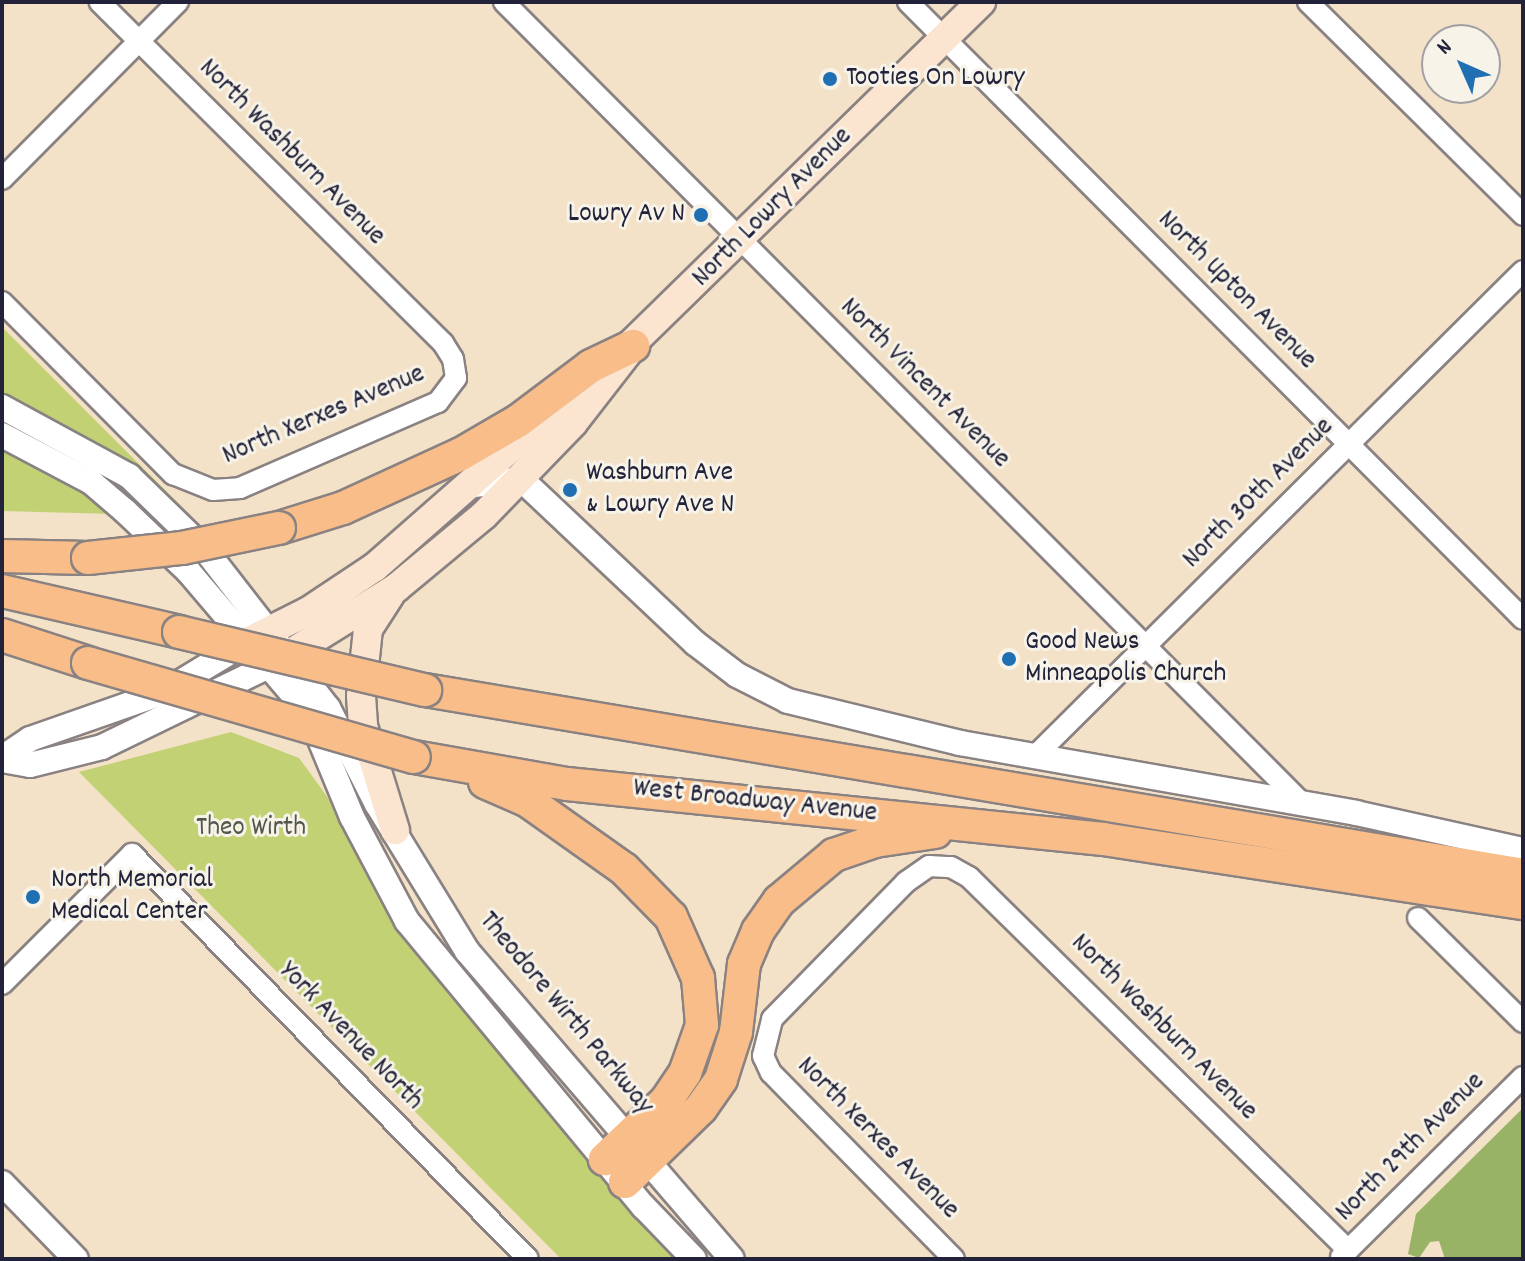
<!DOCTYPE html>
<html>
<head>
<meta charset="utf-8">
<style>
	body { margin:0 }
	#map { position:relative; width:1525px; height:1261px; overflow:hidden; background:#f3e2c8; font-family:Dekko,sans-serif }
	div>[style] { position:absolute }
	.green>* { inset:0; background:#c1d173 }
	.forest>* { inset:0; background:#98b365 }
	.roads { filter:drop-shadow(2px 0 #8a8282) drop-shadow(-2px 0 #8a8282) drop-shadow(0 2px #8a8282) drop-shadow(0 -2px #8a8282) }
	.minor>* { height:20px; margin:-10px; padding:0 10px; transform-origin:10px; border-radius:10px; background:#fff }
	.tertiary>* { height:24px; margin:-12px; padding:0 12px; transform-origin:12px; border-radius:12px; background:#fff }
	.secondary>* { height:28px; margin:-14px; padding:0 14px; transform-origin:14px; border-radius:14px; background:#fce5d0 }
	.primary>* { height:32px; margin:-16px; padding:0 16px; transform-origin:16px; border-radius:16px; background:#f8bd89 }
	.bridges { filter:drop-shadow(2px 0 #8a8282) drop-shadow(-2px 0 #8a8282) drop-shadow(0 2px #8a8282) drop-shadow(0 -2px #8a8282) }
	.primary-bridge>* { height:32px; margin:-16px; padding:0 16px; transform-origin:16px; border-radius:16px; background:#f8bd89 }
	.dots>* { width:22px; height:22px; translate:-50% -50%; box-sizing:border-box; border:4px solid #f7f3e8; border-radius:50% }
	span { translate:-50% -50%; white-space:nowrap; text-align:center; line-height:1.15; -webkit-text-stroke:6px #f7f3e8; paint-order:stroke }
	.poi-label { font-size:28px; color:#22223b }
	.left { translate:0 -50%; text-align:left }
	.right { translate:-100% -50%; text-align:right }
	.street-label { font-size:28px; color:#22223b }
	.park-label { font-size:28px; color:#52574c }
	.frame { position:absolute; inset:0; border:4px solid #22223b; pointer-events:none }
	.north { position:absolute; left:1421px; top:24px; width:80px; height:80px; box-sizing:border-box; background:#f7f3e8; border:2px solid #a29fa3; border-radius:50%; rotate:315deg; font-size:22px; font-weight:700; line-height:32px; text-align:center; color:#22223b }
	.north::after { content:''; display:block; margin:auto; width:28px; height:36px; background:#1f6fb2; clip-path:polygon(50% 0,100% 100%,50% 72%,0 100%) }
</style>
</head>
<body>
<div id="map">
	<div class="green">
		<i style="clip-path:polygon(2px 327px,191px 516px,2px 511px)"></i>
		<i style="clip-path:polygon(231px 732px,299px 758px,416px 919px,693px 1259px,561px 1259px,79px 772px)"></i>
	</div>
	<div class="forest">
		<i style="clip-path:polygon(1523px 1108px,1523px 1259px,1445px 1259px,1439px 1241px,1430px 1242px,1419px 1258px,1408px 1254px,1416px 1214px)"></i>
	</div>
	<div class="roads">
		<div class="minor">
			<i style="left:504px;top:2px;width:1133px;rotate:45.11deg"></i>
			<i style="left:908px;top:2px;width:871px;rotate:45.09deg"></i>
			<i style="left:1308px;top:2px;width:303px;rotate:44.7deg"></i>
			<i style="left:2px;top:179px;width:250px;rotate:-45.2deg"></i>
			<i style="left:2px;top:302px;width:243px;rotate:45.2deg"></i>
			<i style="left:173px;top:474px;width:43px;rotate:21.8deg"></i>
			<i style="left:213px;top:490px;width:27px;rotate:-4deg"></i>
			<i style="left:240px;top:488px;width:216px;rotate:-23.5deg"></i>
			<i style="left:438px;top:402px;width:30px;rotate:-53deg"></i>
			<i style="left:456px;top:378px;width:19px;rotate:-99deg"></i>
			<i style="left:453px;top:359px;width:19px;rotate:-122deg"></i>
			<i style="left:443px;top:343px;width:484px;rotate:-135.2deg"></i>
			<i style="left:1035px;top:756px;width:688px;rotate:-44.82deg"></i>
			<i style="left:1418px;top:918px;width:148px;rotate:44.7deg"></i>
			<i style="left:2px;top:984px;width:184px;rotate:-45deg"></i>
			<i style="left:132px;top:854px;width:566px;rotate:45.64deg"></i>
			<i style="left:1341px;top:1257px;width:256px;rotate:-44.7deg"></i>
			<i style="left:954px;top:1259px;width:261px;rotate:-134.5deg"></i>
			<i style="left:771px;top:1073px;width:19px;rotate:-115deg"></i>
			<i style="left:763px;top:1056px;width:38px;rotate:-76deg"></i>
			<i style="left:772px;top:1019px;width:192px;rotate:-45.6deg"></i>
			<i style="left:906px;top:882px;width:28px;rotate:-35deg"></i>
			<i style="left:929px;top:866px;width:22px;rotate:3deg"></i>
			<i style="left:951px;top:867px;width:21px;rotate:29deg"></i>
			<i style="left:969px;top:877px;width:532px;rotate:44.54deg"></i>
		</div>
		<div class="tertiary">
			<i style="left:2px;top:407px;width:145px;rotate:28.5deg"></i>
			<i style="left:129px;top:476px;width:107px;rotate:44.2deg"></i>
			<i style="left:206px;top:551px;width:199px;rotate:52.2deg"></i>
			<i style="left:328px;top:708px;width:108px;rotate:63deg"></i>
			<i style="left:377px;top:804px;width:172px;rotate:58.5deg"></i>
			<i style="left:467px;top:951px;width:406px;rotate:49.3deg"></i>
			<i style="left:2px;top:435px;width:101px;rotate:27.8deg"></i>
			<i style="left:91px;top:482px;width:46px;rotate:40.6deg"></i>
			<i style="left:126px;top:512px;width:86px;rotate:43.6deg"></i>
			<i style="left:188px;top:571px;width:168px;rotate:49.6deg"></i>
			<i style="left:297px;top:699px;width:24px;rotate:54deg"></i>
			<i style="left:311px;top:718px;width:107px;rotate:67.5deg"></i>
			<i style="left:352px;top:817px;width:118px;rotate:62.1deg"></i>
			<i style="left:407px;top:921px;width:371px;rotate:50.4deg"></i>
			<i style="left:644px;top:1207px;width:72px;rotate:46.1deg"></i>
			<i style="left:474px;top:485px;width:47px;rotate:-7.3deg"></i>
			<i style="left:521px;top:479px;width:239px;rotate:43.3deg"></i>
			<i style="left:695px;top:643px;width:53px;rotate:37.3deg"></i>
			<i style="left:737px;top:675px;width:57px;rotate:27deg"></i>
			<i style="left:788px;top:701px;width:177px;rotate:13.7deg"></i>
			<i style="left:960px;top:743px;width:402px;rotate:10deg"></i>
			<i style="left:1356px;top:813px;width:171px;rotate:12.5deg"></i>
			<i style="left:2px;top:758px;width:34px;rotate:-34deg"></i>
			<i style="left:30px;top:739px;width:142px;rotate:-19.3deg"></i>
			<i style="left:164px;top:692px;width:97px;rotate:-31.1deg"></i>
			<i style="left:2px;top:760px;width:28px;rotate:10deg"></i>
			<i style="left:30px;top:765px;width:74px;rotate:-14deg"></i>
			<i style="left:102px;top:747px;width:199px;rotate:-25.9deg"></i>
			<i style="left:2px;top:1183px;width:106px;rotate:45.8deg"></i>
		</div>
		<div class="secondary">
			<i style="left:616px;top:359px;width:511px;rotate:-44.37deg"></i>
			<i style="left:390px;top:595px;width:40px;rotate:122.9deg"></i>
			<i style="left:368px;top:629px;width:67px;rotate:96deg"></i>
			<i style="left:361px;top:696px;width:30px;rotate:86deg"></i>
			<i style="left:363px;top:726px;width:109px;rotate:72.9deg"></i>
			<i style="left:247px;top:642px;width:69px;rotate:-26.6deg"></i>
			<i style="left:309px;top:611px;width:79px;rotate:-33.7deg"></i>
			<i style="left:375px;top:567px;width:249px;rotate:-41.3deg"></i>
			<i style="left:288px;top:655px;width:127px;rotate:-31.8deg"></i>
			<i style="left:396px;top:588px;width:114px;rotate:-39.7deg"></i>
			<i style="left:484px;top:515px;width:128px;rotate:-45.9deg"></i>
			<i style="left:573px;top:423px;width:96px;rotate:-52.2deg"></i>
		</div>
		<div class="primary">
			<i style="left:279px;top:528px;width:67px;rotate:-17.4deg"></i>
			<i style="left:343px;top:508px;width:130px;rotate:-24.6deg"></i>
			<i style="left:461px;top:454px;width:66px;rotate:-30.1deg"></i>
			<i style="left:518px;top:421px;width:91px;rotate:-37deg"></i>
			<i style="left:591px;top:366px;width:47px;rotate:-25.5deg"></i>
			<i style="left:2px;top:556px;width:86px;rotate:1.3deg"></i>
			<i style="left:2px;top:591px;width:182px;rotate:13deg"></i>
			<i style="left:2px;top:635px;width:90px;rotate:18deg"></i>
			<i style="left:425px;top:690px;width:1113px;rotate:9.56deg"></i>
			<i style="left:414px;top:757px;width:155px;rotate:10deg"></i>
			<i style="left:567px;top:784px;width:539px;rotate:5.86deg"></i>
			<i style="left:1103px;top:839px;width:425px;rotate:8.7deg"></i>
			<i style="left:485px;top:782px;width:47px;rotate:23.8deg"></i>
			<i style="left:528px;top:801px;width:118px;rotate:35.3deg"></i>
			<i style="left:624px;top:869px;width:67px;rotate:45.6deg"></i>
			<i style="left:671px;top:917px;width:67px;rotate:66.1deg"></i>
			<i style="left:698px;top:978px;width:47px;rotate:85.1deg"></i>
			<i style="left:702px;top:1025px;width:51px;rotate:109.5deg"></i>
			<i style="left:685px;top:1073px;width:32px;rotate:124deg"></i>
			<i style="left:667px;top:1100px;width:86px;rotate:136.4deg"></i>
			<i style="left:625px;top:1182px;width:106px;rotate:-44.2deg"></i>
			<i style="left:701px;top:1108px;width:35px;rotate:-55deg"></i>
			<i style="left:721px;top:1079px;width:49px;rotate:-72.3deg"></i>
			<i style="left:736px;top:1032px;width:68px;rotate:-83.3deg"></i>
			<i style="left:744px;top:964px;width:36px;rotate:-67deg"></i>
			<i style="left:758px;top:931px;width:37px;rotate:-55deg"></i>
			<i style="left:779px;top:901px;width:72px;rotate:-39.9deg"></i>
			<i style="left:834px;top:855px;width:43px;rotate:-18.9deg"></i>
			<i style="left:875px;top:841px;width:61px;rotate:-8.5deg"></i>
		</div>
	</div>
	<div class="bridges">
		<div class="primary-bridge">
			<i style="left:88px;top:558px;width:95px;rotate:-6.1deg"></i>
			<i style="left:182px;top:548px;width:99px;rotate:-11.7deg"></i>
			<i style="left:179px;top:632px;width:253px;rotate:13.3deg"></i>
			<i style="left:88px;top:663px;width:339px;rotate:16.1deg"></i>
		</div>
	</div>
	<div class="dots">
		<i style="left:830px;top:79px;background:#1f6fb2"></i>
		<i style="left:701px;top:215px;background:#1f6fb2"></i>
		<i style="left:570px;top:490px;background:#1f6fb2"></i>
		<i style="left:1009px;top:659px;background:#1f6fb2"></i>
		<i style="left:33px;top:897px;background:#1f6fb2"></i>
	</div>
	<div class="poi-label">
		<span class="left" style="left:846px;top:79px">Tooties On Lowry</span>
		<span class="right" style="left:685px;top:215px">Lowry Av N</span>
		<span class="left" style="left:586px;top:490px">Washburn Ave<br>&amp; Lowry Ave N</span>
		<span class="left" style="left:1025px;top:659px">Good News<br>Minneapolis Church</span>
		<span class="left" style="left:51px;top:897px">North Memorial<br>Medical Center</span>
	</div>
	<div class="street-label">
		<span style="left:291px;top:153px;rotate:45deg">North Washburn Avenue</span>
		<span style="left:773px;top:208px;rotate:-45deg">North Lowry Avenue</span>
		<span style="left:1236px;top:291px;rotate:45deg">North Upton Avenue</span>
		<span style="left:924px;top:384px;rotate:45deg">North Vincent Avenue</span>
		<span style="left:324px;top:416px;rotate:-23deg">North Xerxes Avenue</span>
		<span style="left:1259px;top:494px;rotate:-45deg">North 30th Avenue</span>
		<span style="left:755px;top:802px;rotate:6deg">West Broadway Avenue</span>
		<span style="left:565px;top:1014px;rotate:50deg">Theodore Wirth Parkway</span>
		<span style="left:1163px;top:1028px;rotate:45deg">North Washburn Avenue</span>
		<span style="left:350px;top:1037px;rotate:46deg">York Avenue North</span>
		<span style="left:877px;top:1139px;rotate:45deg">North Xerxes Avenue</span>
		<span style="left:1411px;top:1148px;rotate:-45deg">North 29th Avenue</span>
	</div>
	<div class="park-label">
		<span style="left:251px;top:829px">Theo Wirth</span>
	</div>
	<div class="frame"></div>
	<div class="north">N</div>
</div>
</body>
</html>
